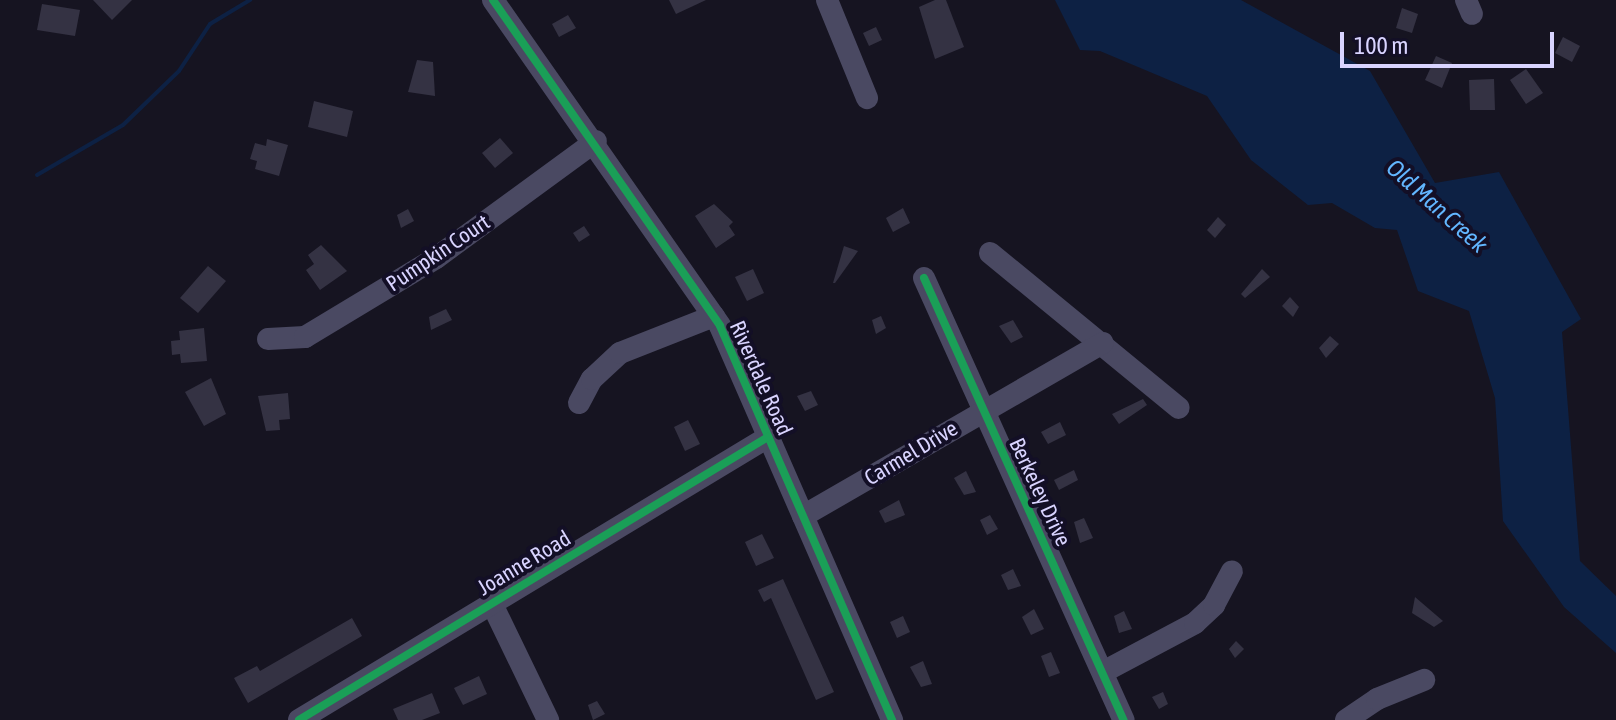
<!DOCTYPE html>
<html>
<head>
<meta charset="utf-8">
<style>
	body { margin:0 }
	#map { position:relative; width:1616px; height:720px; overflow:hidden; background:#161421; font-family:"Asap Condensed",sans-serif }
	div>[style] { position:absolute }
	.water>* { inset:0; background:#0d2144 }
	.stream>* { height:4px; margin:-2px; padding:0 2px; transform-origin:2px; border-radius:2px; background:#0d2144 }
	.building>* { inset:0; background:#343243 }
	.minor>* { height:22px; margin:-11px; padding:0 11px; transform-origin:11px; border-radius:11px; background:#4a4962 }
	.cycleway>* { height:8px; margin:-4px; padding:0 4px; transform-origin:4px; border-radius:4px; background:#1a9f57 }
	span { translate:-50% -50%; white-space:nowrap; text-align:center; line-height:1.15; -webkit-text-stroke:8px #130f26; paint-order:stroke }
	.street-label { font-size:22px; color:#d9d4ff }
	.water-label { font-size:24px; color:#62b6ff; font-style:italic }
	.scale { position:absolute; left:1340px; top:32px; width:214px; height:36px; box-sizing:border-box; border:4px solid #d9d4ff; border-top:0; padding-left:10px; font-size:24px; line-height:28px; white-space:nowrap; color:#d9d4ff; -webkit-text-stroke:6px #130f26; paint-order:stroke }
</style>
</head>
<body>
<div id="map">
	<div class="water">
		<i style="clip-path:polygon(1055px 0,1241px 0,1370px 71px,1435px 183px,1499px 172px,1581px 319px,1562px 332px,1580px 561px,1616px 596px,1616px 653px,1564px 607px,1503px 521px,1495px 398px,1469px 311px,1418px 291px,1397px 230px,1375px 228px,1332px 203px,1308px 205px,1251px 160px,1207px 96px,1100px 51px,1080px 50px)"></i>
	</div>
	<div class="stream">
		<i style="left:37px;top:175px;width:99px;rotate:-30.2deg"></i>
		<i style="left:123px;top:125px;width:78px;rotate:-44deg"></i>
		<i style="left:179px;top:71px;width:56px;rotate:-56.6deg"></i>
		<i style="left:210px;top:24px;width:47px;rotate:-31deg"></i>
	</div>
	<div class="building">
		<i style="clip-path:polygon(93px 0,132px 0,112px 20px)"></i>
		<i style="clip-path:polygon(669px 0,706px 0,676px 14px)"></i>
		<i style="clip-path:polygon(935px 0,946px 0,964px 47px,935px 59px,919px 7px)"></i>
		<i style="clip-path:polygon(42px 4px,80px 10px,75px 36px,37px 30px)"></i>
		<i style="clip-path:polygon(1402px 8px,1418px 14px,1412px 33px,1396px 28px)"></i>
		<i style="clip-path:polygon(568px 15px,576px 28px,559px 37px,552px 24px)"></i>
		<i style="clip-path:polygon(876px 27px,882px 40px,869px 46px,863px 33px)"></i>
		<i style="clip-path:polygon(1563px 37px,1580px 46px,1572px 62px,1555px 53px)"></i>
		<i style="clip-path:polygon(1436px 56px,1452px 63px,1442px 88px,1425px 80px)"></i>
		<i style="clip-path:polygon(417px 60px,433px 62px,435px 96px,408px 92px)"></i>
		<i style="clip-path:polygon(1526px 69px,1543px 93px,1526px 104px,1510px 80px)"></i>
		<i style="clip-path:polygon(1494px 79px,1495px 110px,1470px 110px,1469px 80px)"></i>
		<i style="clip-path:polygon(314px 101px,353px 111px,347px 137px,308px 127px)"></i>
		<i style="clip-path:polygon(500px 138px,513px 153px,495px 168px,482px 153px)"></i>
		<i style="clip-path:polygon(267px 139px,288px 145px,279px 176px,255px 169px,257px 161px,250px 159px,255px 143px,266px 146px)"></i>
		<i style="clip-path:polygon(714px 204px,733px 222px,729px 226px,735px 235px,716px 248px,695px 216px)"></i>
		<i style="clip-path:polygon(903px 208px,910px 223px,893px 232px,886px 218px)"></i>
		<i style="clip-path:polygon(408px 209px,414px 221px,401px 228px,397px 215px)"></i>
		<i style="clip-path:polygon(1218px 217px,1226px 225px,1215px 238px,1207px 230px)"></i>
		<i style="clip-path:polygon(584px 226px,590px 235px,579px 242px,573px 233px)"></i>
		<i style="clip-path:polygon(321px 245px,347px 271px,320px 290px,306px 270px,314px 264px,308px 255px)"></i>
		<i style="clip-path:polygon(844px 246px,858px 251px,835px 283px,833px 283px)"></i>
		<i style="clip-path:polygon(208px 266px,226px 281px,198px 313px,180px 298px)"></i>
		<i style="clip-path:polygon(753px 269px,764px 293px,747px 301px,735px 277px)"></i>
		<i style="clip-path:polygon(1262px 269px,1270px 277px,1245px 298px,1241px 294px)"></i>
		<i style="clip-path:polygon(1290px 297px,1299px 307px,1293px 317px,1282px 306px)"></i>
		<i style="clip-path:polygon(446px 309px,452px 320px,431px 330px,429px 317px)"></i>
		<i style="clip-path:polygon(881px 316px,886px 328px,876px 334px,872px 320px)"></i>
		<i style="clip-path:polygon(1013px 320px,1023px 337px,1011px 343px,999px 326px)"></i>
		<i style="clip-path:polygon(204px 328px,207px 361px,181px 363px,180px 354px,172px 355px,171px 341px,180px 340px,179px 331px)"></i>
		<i style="clip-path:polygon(1330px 336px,1339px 344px,1326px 358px,1319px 348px)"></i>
		<i style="clip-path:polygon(211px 378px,226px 414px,204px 426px,185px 392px)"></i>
		<i style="clip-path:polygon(811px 391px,818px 405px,805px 411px,797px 396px)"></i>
		<i style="clip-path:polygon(288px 393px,290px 419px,279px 420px,280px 430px,266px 431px,258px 396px)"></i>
		<i style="clip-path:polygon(1143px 399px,1147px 405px,1119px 424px,1112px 414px)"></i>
		<i style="clip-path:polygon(688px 420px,700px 444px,685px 451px,674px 427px)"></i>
		<i style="clip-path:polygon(1060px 422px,1066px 435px,1048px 444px,1041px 432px)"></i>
		<i style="clip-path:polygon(1074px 470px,1078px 480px,1059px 490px,1054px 480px)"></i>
		<i style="clip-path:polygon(966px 471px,976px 492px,964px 495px,954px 478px)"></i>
		<i style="clip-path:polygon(899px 500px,905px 515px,885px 523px,879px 511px)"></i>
		<i style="clip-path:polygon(990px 515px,998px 529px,987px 535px,980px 520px)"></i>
		<i style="clip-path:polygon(1084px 518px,1093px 538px,1080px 543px,1074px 522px)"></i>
		<i style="clip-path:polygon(762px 534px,774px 558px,756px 566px,745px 542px)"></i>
		<i style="clip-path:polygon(1013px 569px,1021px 586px,1008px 590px,1001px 575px)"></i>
		<i style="clip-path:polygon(783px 579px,834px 692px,816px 700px,771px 598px,764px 602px,758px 590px)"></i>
		<i style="clip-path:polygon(1415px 597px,1443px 621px,1434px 627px,1412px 613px)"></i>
		<i style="clip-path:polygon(1034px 609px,1044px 629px,1031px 635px,1022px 617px)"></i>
		<i style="clip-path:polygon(1124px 611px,1132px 629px,1119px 633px,1114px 616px)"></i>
		<i style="clip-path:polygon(903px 616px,910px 632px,897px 638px,890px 622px)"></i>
		<i style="clip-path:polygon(352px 618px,362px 636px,248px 703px,234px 678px,257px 666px,260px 671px)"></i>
		<i style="clip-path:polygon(1236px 641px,1244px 649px,1235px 658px,1229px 649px)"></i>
		<i style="clip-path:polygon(1051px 652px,1060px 673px,1049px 677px,1041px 656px)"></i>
		<i style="clip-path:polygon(923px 661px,932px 684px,921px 687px,910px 667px)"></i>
		<i style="clip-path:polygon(479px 676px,487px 694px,463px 705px,454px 688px)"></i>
		<i style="clip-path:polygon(1163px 692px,1168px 704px,1159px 709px,1152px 697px)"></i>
		<i style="clip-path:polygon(432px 693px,440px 713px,422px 720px,398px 720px,393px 709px)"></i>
		<i style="clip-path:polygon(597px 701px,605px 714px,593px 720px,588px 705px)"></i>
	</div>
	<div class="minor">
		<i style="left:493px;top:0;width:397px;rotate:55.1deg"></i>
		<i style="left:720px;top:326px;width:430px;rotate:66.4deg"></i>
		<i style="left:827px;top:0;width:106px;rotate:67.8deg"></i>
		<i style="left:1466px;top:0;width:15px;rotate:67deg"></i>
		<i style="left:990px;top:253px;width:244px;rotate:39.4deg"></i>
		<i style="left:924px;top:278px;width:485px;rotate:65.7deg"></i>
		<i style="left:268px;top:339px;width:37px;rotate:-3deg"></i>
		<i style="left:305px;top:337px;width:153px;rotate:-31.1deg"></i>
		<i style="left:436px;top:258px;width:198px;rotate:-36.2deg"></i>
		<i style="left:579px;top:403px;width:27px;rotate:-62deg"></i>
		<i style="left:592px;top:379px;width:38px;rotate:-43deg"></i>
		<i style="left:620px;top:353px;width:101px;rotate:-21.5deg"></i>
		<i style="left:803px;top:516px;width:346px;rotate:-30deg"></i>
		<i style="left:492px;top:604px;width:129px;rotate:64.2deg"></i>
		<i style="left:1103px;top:672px;width:104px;rotate:-28deg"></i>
		<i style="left:1195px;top:623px;width:26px;rotate:-43deg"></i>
		<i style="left:1214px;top:605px;width:38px;rotate:-62deg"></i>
		<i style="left:299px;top:720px;width:548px;rotate:-31.11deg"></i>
		<i style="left:1346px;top:720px;width:37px;rotate:-34deg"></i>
		<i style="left:1377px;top:699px;width:51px;rotate:-22deg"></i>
	</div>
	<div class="cycleway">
		<i style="left:493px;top:0;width:397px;rotate:55.1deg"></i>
		<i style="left:720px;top:326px;width:430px;rotate:66.4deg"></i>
		<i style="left:924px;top:278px;width:485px;rotate:65.7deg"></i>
		<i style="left:299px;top:720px;width:548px;rotate:-31.11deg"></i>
	</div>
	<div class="street-label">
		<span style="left:438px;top:253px;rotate:-34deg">Pumpkin Court</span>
		<span style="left:761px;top:378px;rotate:66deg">Riverdale Road</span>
		<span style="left:911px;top:453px;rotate:-31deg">Carmel Drive</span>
		<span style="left:1040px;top:492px;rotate:65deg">Berkeley Drive</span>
		<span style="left:524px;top:563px;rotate:-31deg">Joanne Road</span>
	</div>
	<div class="water-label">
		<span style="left:1437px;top:206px;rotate:42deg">Old Man Creek</span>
	</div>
	<div class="scale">100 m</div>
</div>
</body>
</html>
